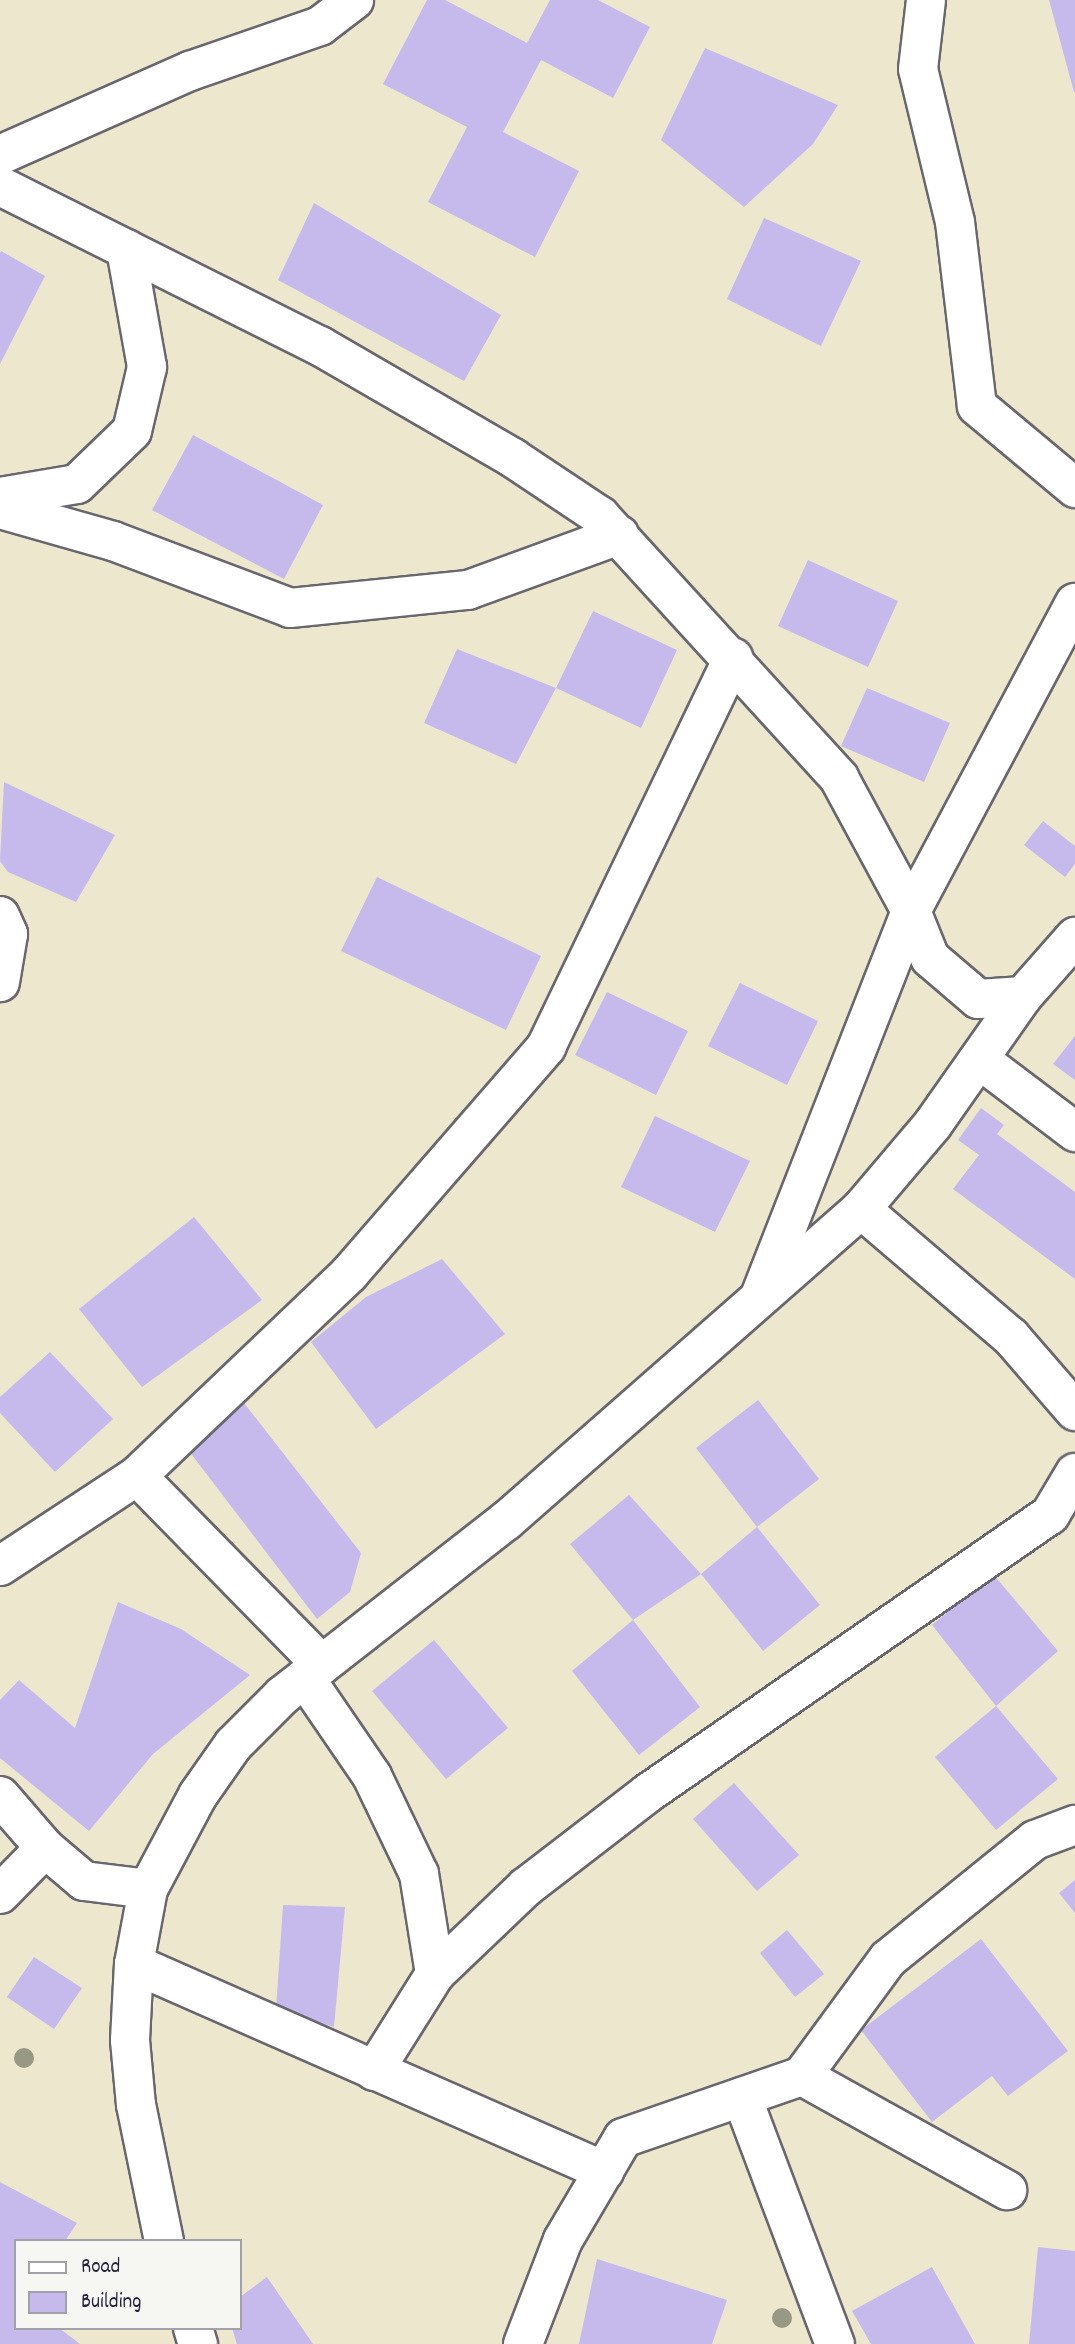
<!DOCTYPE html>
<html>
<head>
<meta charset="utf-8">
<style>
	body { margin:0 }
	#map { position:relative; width:1075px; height:2344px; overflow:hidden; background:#ede7cd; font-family:Dekko,sans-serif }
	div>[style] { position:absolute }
	.building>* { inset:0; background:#c6baed }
	.roads { filter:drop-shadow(2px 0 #69676e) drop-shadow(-2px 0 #69676e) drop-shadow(0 2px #69676e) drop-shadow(0 -2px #69676e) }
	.minor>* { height:38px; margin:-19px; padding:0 19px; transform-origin:19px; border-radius:19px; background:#fff }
	.trees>* { width:20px; height:20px; margin:-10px; border-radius:50%; background:#989984 }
	span { translate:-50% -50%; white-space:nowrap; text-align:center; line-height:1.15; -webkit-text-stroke:5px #f6f6f2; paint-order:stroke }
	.legend { position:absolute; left:14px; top:2239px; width:228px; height:91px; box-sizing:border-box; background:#f6f6f2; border:2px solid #a1a1a9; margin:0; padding:9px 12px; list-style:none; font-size:21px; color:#22223b }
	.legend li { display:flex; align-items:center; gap:14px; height:35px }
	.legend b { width:35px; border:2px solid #a1a1a9 }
</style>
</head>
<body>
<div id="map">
	<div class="building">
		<i style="clip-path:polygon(427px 0,445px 0,527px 43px,550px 0,598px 0,650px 27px,613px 98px,541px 60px,503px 132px,579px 171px,535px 257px,428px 202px,467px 127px,383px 84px)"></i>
		<i style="clip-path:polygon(1049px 0,1075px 0,1075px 92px,1074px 92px)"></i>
		<i style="clip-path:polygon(705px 48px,838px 105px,813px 144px,744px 207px,661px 140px)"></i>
		<i style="clip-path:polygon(314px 203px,501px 315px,464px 381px,278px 280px)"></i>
		<i style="clip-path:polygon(764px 218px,861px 261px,821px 346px,727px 299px)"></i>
		<i style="clip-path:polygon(1px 251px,45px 276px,0 364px,0 253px)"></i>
		<i style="clip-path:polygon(193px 435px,323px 505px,284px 579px,152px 510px)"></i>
		<i style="clip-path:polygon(808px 560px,898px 601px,868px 667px,778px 626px)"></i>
		<i style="clip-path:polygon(593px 611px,677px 650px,641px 728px,556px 688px,516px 764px,424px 723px,457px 649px,556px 688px)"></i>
		<i style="clip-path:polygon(867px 688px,950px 723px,924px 782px,841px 746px)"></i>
		<i style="clip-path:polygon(4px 782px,115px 835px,76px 902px,8px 872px,0 861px)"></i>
		<i style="clip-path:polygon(1043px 821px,1075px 846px,1075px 864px,1065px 877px,1024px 845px)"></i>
		<i style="clip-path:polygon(377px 877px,541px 956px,506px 1030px,341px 951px)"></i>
		<i style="clip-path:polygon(740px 983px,818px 1021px,787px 1085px,708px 1046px)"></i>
		<i style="clip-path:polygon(607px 992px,688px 1031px,656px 1095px,575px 1055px)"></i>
		<i style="clip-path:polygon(1075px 1036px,1075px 1080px,1053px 1064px)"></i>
		<i style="clip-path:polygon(981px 1108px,1004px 1125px,997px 1134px,1075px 1192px,1075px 1279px,953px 1189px,979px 1155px,958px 1140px)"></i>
		<i style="clip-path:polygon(655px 1116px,750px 1161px,715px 1232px,621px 1187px)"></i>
		<i style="clip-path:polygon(194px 1217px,262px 1300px,142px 1387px,79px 1309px)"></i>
		<i style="clip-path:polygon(442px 1259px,505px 1334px,376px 1429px,311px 1342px,366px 1297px)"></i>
		<i style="clip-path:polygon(50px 1352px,113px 1419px,55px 1472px,0 1413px,0 1397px)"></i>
		<i style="clip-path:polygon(758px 1400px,819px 1479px,757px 1527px,696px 1448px)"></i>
		<i style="clip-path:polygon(244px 1403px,361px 1553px,350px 1592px,317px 1619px,189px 1451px)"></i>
		<i style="clip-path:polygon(629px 1495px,701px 1574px,633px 1620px,570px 1544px)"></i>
		<i style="clip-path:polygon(757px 1527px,820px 1605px,763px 1651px,701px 1574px)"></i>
		<i style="clip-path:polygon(993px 1574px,1058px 1651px,996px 1706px,932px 1625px)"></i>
		<i style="clip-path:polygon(118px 1602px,181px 1629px,250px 1675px,153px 1754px,89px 1831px,0 1758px,0 1700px,19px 1680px,75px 1728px)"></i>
		<i style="clip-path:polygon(633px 1620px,700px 1707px,639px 1755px,572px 1671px)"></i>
		<i style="clip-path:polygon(434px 1640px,508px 1728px,446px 1779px,372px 1691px)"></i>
		<i style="clip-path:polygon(996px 1706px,1058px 1779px,996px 1830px,935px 1757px)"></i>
		<i style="clip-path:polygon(734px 1783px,799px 1855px,757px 1891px,693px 1819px)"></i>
		<i style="clip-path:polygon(1075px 1880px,1075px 1913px,1059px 1893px)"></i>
		<i style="clip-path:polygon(283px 1905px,345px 1907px,334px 2027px,276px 2009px)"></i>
		<i style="clip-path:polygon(787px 1930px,824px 1974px,795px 1997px,760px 1953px)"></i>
		<i style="clip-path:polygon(981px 1939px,1068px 2051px,1008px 2096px,992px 2076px,932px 2122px,861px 2030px)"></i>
		<i style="clip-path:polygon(34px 1957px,82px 1988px,54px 2029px,7px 1997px)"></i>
		<i style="clip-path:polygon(0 2182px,77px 2223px,65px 2241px,16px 2241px,16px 2328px,59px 2328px,80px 2344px,0 2344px)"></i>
		<i style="clip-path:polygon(1038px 2247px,1075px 2251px,1075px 2344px,1029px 2344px)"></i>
		<i style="clip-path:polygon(597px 2259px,727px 2300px,712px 2344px,579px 2344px)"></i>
		<i style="clip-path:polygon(932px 2267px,975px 2344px,871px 2344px,852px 2311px)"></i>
		<i style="clip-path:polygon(267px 2277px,313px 2344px,237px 2344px,232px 2328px,240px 2328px,240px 2297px)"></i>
	</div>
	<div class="roads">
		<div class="minor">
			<i style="left:926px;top:0;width:69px;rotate:96.6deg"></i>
			<i style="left:918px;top:69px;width:157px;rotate:76.4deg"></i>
			<i style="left:955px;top:222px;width:185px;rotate:83.2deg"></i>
			<i style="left:977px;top:406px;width:128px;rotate:39.9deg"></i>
			<i style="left:0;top:155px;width:208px;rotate:-23.9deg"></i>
			<i style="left:190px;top:71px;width:138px;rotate:-19.1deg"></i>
			<i style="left:320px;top:26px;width:43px;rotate:-37.4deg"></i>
			<i style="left:0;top:186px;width:358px;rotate:26.6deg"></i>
			<i style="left:320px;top:346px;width:223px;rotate:30.1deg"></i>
			<i style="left:513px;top:458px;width:105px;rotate:33.7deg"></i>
			<i style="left:600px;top:516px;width:355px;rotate:47.6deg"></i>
			<i style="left:839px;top:778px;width:151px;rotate:61.6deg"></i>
			<i style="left:911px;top:911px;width:414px;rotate:111.4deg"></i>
			<i style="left:0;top:497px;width:78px;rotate:-9.6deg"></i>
			<i style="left:77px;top:484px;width:76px;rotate:-43.9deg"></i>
			<i style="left:132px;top:431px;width:66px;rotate:-76.8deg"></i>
			<i style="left:147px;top:367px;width:120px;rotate:-100.1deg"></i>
			<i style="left:0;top:509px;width:117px;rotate:15.8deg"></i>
			<i style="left:113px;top:541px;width:189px;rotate:20.7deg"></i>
			<i style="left:290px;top:608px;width:179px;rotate:-5.8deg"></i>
			<i style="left:468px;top:590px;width:161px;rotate:-20deg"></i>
			<i style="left:0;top:916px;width:20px;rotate:66deg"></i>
			<i style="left:8px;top:934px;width:49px;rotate:99.5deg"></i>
			<i style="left:1023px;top:996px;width:45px;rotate:176.2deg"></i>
			<i style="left:978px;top:999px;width:63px;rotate:-139.5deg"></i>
			<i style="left:930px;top:958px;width:51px;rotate:-112deg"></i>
			<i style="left:911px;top:911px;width:349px;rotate:-62deg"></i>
			<i style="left:979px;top:1059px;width:121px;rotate:37.2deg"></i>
			<i style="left:861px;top:1209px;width:197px;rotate:40.5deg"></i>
			<i style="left:1011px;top:1337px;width:98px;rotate:49.1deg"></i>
			<i style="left:137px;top:1476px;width:264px;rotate:45.6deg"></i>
			<i style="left:0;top:1566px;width:164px;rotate:-33.3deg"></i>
			<i style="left:137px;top:1476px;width:293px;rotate:-43.6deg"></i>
			<i style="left:349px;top:1274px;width:301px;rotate:-49deg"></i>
			<i style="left:546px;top:1047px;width:432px;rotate:-64.3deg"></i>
			<i style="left:305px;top:1678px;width:119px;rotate:55.6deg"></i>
			<i style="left:372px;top:1776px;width:109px;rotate:64.4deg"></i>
			<i style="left:419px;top:1874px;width:101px;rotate:80.9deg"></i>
			<i style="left:0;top:1796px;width:69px;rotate:49.1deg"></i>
			<i style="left:45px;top:1848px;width:51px;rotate:40.2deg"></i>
			<i style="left:84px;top:1881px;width:64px;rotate:7.1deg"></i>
			<i style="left:0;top:1894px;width:64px;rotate:-45.6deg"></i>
			<i style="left:134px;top:1964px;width:514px;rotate:23.77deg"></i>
			<i style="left:374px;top:2071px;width:115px;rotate:-57.8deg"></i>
			<i style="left:435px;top:1974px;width:126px;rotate:-43.7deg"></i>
			<i style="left:526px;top:1887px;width:154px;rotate:-37.6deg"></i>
			<i style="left:648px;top:1793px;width:489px;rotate:-34.7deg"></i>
			<i style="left:1050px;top:1515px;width:49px;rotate:-59.2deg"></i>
			<i style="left:802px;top:2076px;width:145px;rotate:-53.7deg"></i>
			<i style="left:888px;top:1959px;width:189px;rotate:-39deg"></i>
			<i style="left:1035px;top:1840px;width:43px;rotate:-20.6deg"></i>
			<i style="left:742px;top:2097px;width:264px;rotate:69.4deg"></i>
			<i style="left:164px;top:2241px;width:139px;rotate:-101.6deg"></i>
			<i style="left:136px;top:2105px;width:65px;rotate:-95.3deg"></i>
			<i style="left:130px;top:2040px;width:76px;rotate:-87deg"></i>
			<i style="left:134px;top:1964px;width:76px;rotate:-79.4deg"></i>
			<i style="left:148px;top:1889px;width:106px;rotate:-62deg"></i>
			<i style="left:198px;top:1795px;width:61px;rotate:-55deg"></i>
			<i style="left:233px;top:1745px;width:71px;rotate:-45deg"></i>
			<i style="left:283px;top:1695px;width:283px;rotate:-38deg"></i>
			<i style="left:506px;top:1521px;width:473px;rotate:-41.3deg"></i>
			<i style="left:861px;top:1209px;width:111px;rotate:-49.7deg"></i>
			<i style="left:933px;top:1124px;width:156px;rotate:-54.9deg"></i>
			<i style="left:1023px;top:996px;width:79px;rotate:-48.6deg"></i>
			<i style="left:193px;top:2328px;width:17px;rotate:73deg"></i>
			<i style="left:523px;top:2344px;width:111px;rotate:-69deg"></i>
			<i style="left:563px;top:2240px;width:118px;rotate:-59.5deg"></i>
			<i style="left:623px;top:2138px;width:189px;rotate:-19.1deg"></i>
			<i style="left:802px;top:2076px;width:235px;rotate:29.1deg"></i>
		</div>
	</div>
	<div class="trees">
		<i style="left:24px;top:2058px"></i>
		<i style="left:782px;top:2318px"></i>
	</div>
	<ul class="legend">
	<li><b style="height:9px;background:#fff"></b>Road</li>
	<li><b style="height:19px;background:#c6baed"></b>Building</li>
	</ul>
</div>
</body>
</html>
